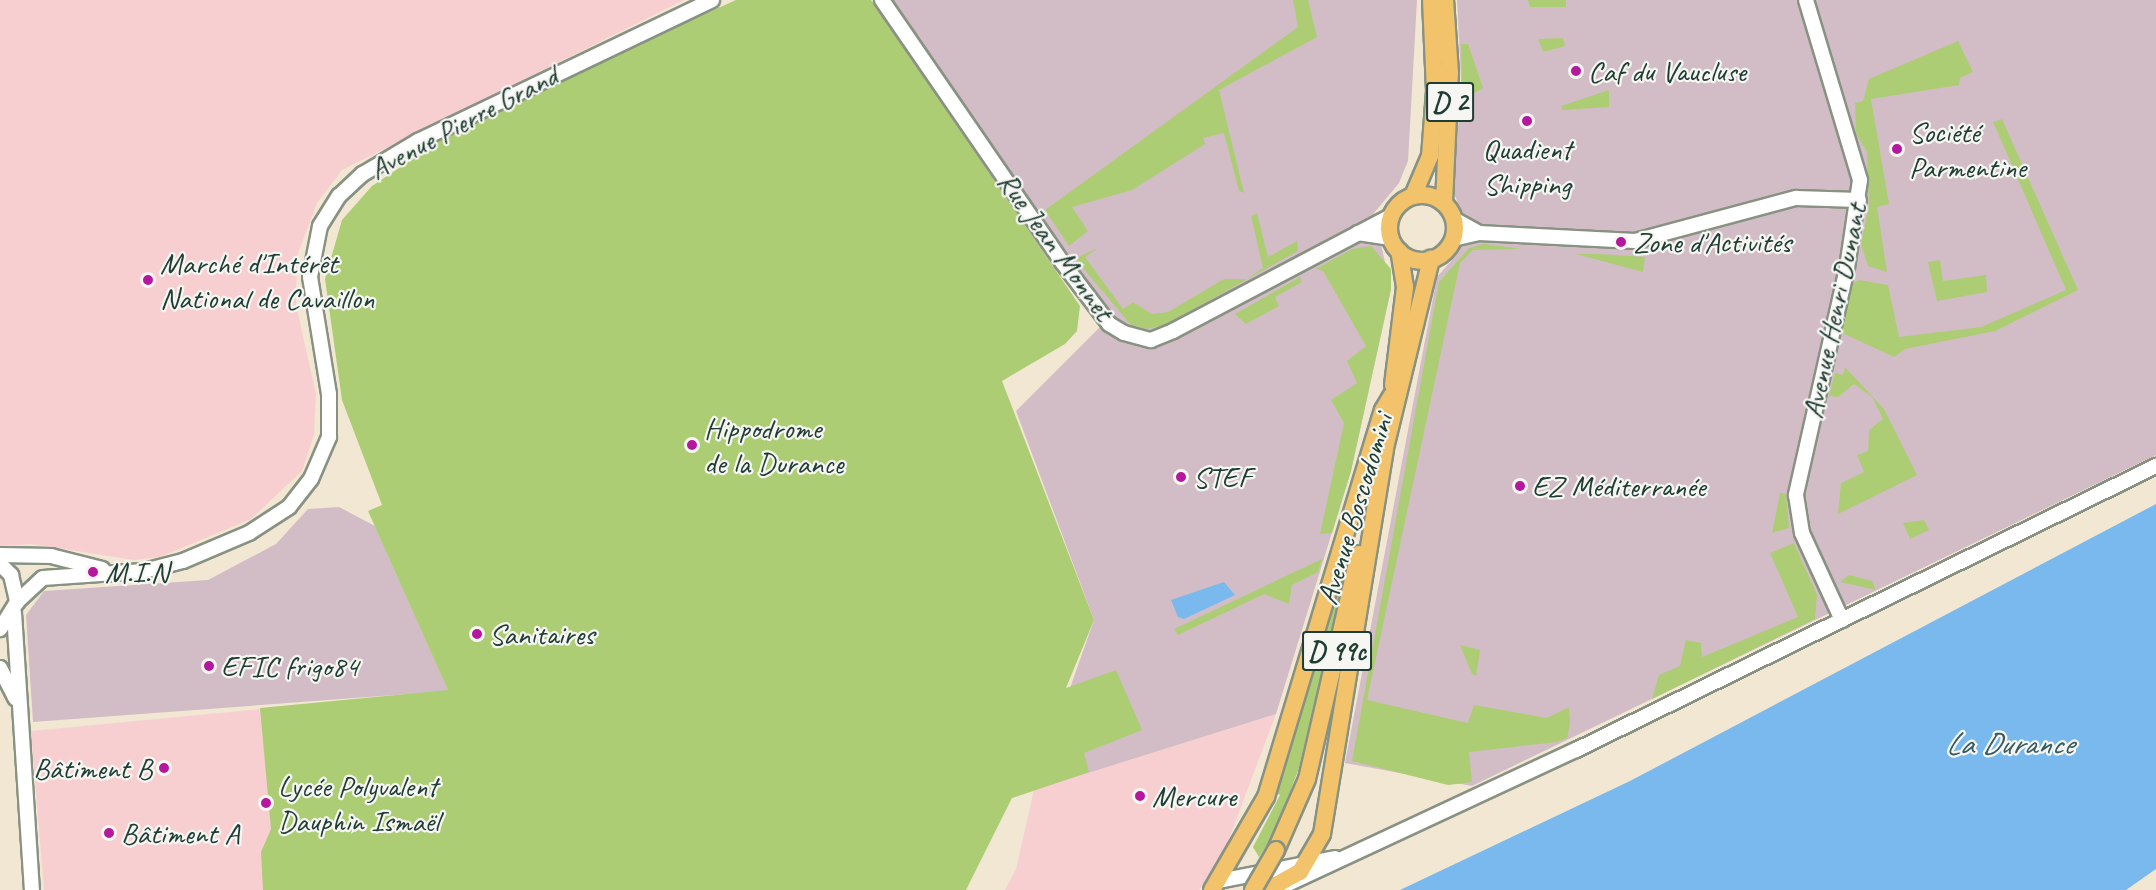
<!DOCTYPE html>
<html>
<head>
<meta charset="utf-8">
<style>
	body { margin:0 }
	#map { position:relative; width:2156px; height:890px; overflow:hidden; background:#f1e7d2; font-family:Caveat,sans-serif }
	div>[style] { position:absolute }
	.built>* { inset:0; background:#f7cfd1 }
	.industrial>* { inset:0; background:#d2bdc6 }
	.green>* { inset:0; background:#adcd74 }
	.water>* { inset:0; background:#79b9ee }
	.roads { filter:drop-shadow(2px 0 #889283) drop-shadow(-2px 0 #889283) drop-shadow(0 2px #889283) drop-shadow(0 -2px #889283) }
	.minor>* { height:14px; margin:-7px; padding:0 7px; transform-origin:7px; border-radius:7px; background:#fff }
	.major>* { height:16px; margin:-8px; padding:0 8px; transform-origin:8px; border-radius:8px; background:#f2c36a }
	.major>.ring { margin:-8px; padding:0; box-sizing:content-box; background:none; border:16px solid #f2c36a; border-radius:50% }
	.bridges { filter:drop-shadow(2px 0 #889283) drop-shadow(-2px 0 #889283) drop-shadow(0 2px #889283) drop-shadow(0 -2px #889283) }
	.major-bridge>* { height:16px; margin:-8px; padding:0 8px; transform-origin:8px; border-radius:8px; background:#f2c36a }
	.dots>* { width:16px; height:16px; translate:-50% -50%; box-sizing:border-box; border:3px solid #f6f6f2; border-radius:50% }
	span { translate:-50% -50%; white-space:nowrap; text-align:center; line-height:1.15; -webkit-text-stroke:4.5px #f6f6f2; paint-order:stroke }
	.shield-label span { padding:2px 4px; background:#f6f6f2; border:2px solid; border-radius:4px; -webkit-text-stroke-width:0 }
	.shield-label { font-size:28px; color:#1f3d34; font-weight:700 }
	.poi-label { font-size:30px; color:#1f3d34 }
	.left { translate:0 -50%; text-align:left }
	.right { translate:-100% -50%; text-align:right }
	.street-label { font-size:30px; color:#1f3d34 }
	.water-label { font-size:32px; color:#365c62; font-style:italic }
</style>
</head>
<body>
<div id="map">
	<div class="built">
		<i style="clip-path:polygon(0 0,684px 0,342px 170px,317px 203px,297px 256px,296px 305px,316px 394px,314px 435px,302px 471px,251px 519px,160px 557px,134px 560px,32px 544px,0 546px)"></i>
		<i style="clip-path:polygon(449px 691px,535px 890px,44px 890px,31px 731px)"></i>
		<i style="clip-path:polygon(1276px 714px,1219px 865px,1199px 890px,1005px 890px,1016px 869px,1034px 790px)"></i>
	</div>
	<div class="industrial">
		<i style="clip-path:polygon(889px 0,1417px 0,1408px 161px,1399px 183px,1374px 213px,1391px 289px,1351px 471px,1276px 714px,1034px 790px,1094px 620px,1016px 411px,1111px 316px)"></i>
		<i style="clip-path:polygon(1457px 0,2156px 0,2156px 455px,1472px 786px,1345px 763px,1437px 277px,1459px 252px,1463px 215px,1450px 184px,1462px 97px)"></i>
		<i style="clip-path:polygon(339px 507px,375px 526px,449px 691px,33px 722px,26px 615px,44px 591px,208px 580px,276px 544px,308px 509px)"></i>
	</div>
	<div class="green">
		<i style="clip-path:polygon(736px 0,871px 0,1080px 306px,1077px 331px,1065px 344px,1002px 381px,1094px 620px,1066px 688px,1116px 670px,1142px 730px,1084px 753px,1089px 772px,1012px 798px,966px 890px,263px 890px,261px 852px,271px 829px,260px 708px,448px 690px,368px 511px,382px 505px,342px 400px,325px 279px,342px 220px,372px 186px,468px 122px)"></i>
		<i style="clip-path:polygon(1293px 0,1308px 0,1317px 37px,1219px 90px,1244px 193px,1239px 191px,1224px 133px,1203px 138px,1205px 144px,1132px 190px,1072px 207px,1088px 231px,1069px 246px,1045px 210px,1298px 27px)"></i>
		<i style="clip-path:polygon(1528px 0,1566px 0,1566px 7px,1530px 7px)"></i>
		<i style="clip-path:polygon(1563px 38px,1565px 46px,1543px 52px,1538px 39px)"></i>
		<i style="clip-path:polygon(1958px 41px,1973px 72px,1960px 78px,1959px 85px,1871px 99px,1889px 204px,1877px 207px,1887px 272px,1868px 266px,1861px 244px,1869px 205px,1867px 152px,1856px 133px,1855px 103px,1863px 101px,1869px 79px)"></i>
		<i style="clip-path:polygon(1461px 44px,1468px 44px,1483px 88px,1473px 94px,1472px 109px,1462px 112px)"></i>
		<i style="clip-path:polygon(1609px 90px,1609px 107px,1562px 110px,1561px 106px)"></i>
		<i style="clip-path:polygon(2002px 119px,2078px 290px,1995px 331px,1905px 349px,1894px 357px,1840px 332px,1849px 286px,1859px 280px,1888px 285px,1899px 337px,1981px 327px,2066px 290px,1993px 122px)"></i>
		<i style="clip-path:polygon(1257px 213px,1268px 257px,1297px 241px,1298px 251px,1165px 325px,1147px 329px,1131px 325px,1077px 261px,1080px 256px,1098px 248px,1085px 257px,1123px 309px,1133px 302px,1152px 314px,1168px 312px,1224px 279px,1247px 279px,1263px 268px,1251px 216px)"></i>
		<i style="clip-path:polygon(1484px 244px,1522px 249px,1473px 250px,1460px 263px,1367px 700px,1468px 723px,1474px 705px,1547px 718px,1569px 707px,1570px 724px,1567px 738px,1557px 742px,1469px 752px,1472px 782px,1448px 785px,1352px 761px,1439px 282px,1469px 248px)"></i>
		<i style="clip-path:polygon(1371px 246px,1391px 269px,1391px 289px,1351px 471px,1332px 533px,1320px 534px,1344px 423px,1331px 400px,1357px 383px,1347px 361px,1366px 346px,1323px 271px,1316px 269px,1352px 249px)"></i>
		<i style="clip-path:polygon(1576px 254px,1599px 254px,1645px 257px,1643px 272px)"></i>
		<i style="clip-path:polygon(1940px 260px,1943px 281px,1986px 275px,1987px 292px,1937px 301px,1928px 262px)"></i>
		<i style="clip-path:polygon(1300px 277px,1302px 282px,1275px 297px,1279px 306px,1246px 324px,1235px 314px)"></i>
		<i style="clip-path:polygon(1845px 367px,1884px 409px,1917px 475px,1838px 514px,1841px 483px,1864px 472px,1857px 455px,1868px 451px,1869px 430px,1883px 419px,1872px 397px,1854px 384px,1838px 397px,1829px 396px,1835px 373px,1843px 375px)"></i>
		<i style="clip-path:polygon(1780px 493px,1786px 494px,1789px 528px,1772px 533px)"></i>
		<i style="clip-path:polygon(1358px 514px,1299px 768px,1274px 834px,1259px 857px,1253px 847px,1280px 795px,1276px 793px,1286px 764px,1280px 763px)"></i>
		<i style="clip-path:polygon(1924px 520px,1929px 530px,1910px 539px,1903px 523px)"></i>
		<i style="clip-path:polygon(1794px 543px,1817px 595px,1815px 619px,1652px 699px,1659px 675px,1680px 666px,1686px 640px,1701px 643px,1702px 657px,1798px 617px,1770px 553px)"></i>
		<i style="clip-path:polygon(1322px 559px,1318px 572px,1292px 585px,1289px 604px,1264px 594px,1178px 635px,1174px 629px)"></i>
		<i style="clip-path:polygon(1849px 575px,1872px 581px,1876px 590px,1840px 582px)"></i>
		<i style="clip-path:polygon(1460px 645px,1480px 650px,1476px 676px,1472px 674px)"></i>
	</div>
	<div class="water">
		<i style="clip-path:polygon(2156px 504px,2156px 869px,2126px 890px,1400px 890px,1630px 781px)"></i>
		<i style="clip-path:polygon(1224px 582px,1235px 595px,1184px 619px,1178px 617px,1171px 600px)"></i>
	</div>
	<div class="roads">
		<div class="minor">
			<i style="left:882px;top:0;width:318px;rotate:55.5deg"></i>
			<i style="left:1062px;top:262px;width:78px;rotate:52.8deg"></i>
			<i style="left:1109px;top:324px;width:17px;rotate:31deg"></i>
			<i style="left:1124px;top:333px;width:28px;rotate:15deg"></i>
			<i style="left:1151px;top:340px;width:24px;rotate:-22deg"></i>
			<i style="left:1173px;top:331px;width:246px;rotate:-27.8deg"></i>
			<i style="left:1806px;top:0;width:188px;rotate:73.3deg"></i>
			<i style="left:1860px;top:180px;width:89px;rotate:98.4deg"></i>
			<i style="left:1847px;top:268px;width:233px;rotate:102.7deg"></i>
			<i style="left:1796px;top:495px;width:38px;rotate:81deg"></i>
			<i style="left:1802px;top:533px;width:96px;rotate:65.3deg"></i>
			<i style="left:1454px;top:219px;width:29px;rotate:29deg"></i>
			<i style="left:1358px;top:233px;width:33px;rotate:9deg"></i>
			<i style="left:1453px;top:239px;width:27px;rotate:-13deg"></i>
			<i style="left:1479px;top:233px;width:156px;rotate:2.9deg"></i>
			<i style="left:1635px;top:241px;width:167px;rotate:-15deg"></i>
			<i style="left:1796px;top:198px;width:63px;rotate:1.8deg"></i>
			<i style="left:0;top:555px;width:51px;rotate:1.1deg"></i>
			<i style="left:51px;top:556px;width:53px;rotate:14.3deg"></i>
			<i style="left:0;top:564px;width:16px;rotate:45deg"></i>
			<i style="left:11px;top:575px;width:28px;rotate:77deg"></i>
			<i style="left:17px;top:602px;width:32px;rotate:122deg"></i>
			<i style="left:17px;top:602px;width:35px;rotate:-43deg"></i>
			<i style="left:43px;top:578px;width:101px;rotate:-4deg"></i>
			<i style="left:144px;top:571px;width:40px;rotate:-14.4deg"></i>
			<i style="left:183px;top:561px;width:72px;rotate:-23deg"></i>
			<i style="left:249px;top:533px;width:48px;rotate:-33deg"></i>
			<i style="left:289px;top:507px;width:36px;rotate:-52deg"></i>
			<i style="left:311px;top:479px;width:46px;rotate:-66.8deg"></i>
			<i style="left:329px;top:437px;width:43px;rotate:-90deg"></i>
			<i style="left:329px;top:394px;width:119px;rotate:-99.2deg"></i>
			<i style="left:310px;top:277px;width:52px;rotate:-78.9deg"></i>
			<i style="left:320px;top:226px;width:36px;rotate:-58deg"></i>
			<i style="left:339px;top:196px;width:33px;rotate:-43deg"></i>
			<i style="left:363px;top:174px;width:64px;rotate:-31deg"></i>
			<i style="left:418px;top:141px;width:326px;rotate:-25.6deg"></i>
			<i style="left:14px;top:613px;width:278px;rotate:86.3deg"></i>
			<i style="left:0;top:668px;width:34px;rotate:63deg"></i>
			<i style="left:1219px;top:881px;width:118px;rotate:-11.2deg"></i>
			<i style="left:1288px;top:884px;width:318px;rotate:-25deg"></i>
			<i style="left:1576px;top:750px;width:646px;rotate:-26.09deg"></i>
		</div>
		<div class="major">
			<i class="ring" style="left:1389px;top:195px;width:50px;height:50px"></i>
			<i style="left:1413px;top:196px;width:43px;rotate:-67deg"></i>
			<i style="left:1430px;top:156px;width:65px;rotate:-85.6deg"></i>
			<i style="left:1435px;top:91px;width:91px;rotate:-92.5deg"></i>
			<i style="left:1444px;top:203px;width:130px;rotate:-87.4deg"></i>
			<i style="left:1450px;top:73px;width:73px;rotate:-93.9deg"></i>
			<i style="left:1393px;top:385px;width:99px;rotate:-83deg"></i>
			<i style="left:1405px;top:287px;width:36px;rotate:-99deg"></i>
			<i style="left:1276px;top:850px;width:77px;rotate:-66.4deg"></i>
			<i style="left:1307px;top:779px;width:231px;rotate:-77deg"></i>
			<i style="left:1212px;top:890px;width:108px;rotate:-59.9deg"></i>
			<i style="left:1266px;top:797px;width:404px;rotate:-73.2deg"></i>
			<i style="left:1383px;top:410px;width:17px;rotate:-59deg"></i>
			<i style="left:1267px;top:890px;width:38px;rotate:-29deg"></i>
			<i style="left:1300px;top:872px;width:44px;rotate:-59.9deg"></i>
			<i style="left:1322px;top:834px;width:391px;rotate:-80.7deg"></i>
			<i style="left:1385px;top:448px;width:195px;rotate:-76.3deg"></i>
		</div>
	</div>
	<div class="bridges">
		<div class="major-bridge">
			<i style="left:1253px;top:890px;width:46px;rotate:-60.1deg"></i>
		</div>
	</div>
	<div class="dots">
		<i style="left:1576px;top:71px;background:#b5179e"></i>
		<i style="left:1527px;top:121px;background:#b5179e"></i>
		<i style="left:1897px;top:149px;background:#b5179e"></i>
		<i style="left:1621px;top:242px;background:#b5179e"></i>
		<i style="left:148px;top:280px;background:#b5179e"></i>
		<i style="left:692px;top:445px;background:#b5179e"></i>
		<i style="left:1181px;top:477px;background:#b5179e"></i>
		<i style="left:1520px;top:486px;background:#b5179e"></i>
		<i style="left:93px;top:572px;background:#b5179e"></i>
		<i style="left:477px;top:634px;background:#b5179e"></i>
		<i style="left:209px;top:666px;background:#b5179e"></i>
		<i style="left:164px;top:768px;background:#b5179e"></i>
		<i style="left:1140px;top:796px;background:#b5179e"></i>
		<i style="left:266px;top:803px;background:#b5179e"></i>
		<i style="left:109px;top:833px;background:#b5179e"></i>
	</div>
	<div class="shield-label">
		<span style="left:1450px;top:102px">D 2</span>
		<span style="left:1337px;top:651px">D 99c</span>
	</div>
	<div class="poi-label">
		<span class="left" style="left:1588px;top:71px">Caf du Vaucluse</span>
		<span class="left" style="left:1909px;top:149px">Société<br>Parmentine</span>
		<span style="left:1527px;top:166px">Quadient<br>Shipping</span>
		<span class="left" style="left:1633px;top:242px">Zone d'Activités</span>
		<span class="left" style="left:160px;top:280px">Marché d'Intérêt<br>National de Cavaillon</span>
		<span class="left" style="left:704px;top:445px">Hippodrome<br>de la Durance</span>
		<span class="left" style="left:1193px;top:477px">STEF</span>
		<span class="left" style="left:1532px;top:486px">EZ Méditerranée</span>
		<span class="left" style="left:105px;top:572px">M.I.N</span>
		<span class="left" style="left:489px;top:634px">Sanitaires</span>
		<span class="left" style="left:221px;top:666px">EFIC frigo84</span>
		<span class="right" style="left:152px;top:768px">Bâtiment B</span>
		<span class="left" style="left:278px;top:803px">Lycée Polyvalent<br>Dauphin Ismaël</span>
		<span class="left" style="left:1152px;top:796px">Mercure</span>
		<span class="left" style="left:121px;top:833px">Bâtiment A</span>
	</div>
	<div class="street-label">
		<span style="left:463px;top:122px;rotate:-28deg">Avenue Pierre Grand</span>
		<span style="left:1056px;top:246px;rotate:54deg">Rue Jean Monnet</span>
		<span style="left:1834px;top:311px;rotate:-78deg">Avenue Henri Dunant</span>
		<span style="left:1355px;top:509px;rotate:-73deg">Avenue Boscodomini</span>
	</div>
	<div class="water-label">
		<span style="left:2009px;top:744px">La Durance</span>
	</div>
</div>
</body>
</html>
